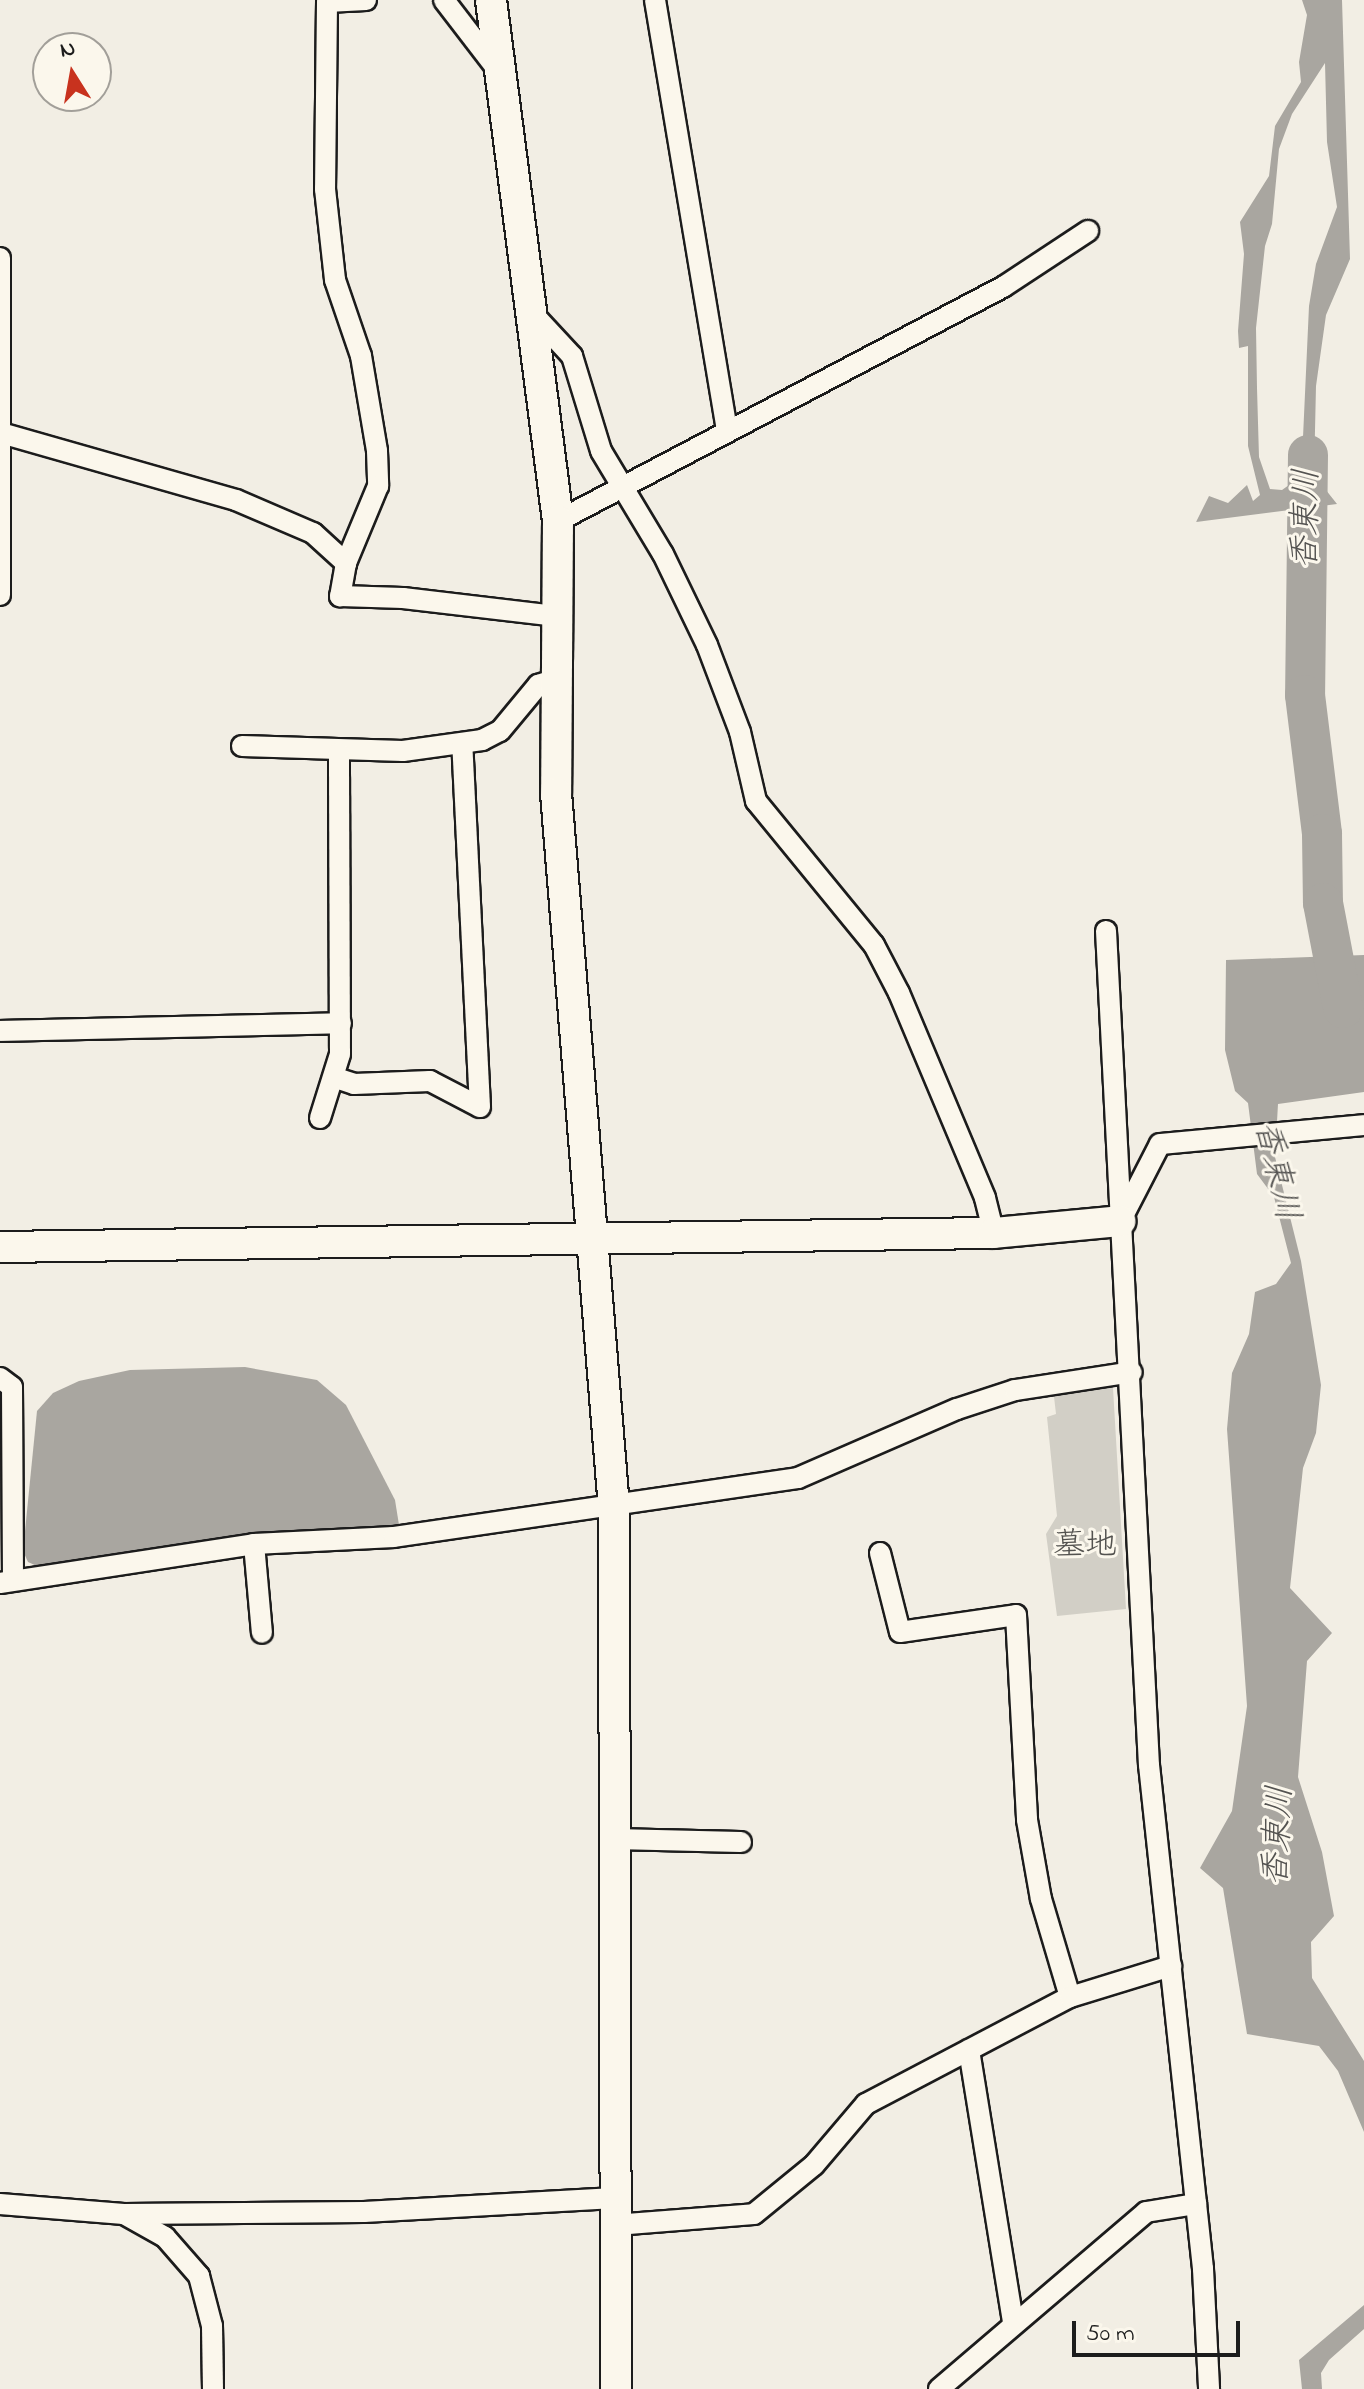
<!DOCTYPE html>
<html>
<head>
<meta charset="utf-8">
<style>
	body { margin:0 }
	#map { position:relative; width:1364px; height:2389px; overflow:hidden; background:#f2eee4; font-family:"Indie Flower","Klee One",sans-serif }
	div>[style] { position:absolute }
	.green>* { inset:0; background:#d2cfc6 }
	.water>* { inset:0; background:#a9a6a0 }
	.river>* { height:40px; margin:-20px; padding:0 20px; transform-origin:20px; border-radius:20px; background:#a9a6a0 }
	.roads { filter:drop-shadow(2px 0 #1c1c1c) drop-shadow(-2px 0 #1c1c1c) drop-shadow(0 2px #1c1c1c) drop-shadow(0 -2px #1c1c1c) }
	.street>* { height:20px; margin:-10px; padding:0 10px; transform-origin:10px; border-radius:10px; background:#fbf7ec }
	.secondary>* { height:30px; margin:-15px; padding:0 15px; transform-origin:15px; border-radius:15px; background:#fbf7ec }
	span { translate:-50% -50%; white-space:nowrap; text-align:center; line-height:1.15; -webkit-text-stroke:6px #fbf7ec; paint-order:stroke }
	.park-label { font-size:32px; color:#53524f }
	.water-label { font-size:34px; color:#545351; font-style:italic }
	.north { position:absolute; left:32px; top:32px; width:80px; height:80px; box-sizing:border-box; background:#fbf7ec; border:2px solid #a29f99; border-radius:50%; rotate:349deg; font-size:22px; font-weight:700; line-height:32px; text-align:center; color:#1c1c1c }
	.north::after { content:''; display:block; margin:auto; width:28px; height:36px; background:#c8321e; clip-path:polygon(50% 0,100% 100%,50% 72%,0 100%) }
	.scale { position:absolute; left:1072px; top:2321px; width:168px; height:36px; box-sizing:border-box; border:4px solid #1c1c1c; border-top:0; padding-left:10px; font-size:24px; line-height:28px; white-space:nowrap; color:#1c1c1c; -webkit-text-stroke:6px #fbf7ec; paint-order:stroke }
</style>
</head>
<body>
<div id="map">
	<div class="green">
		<i style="clip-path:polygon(1105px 1380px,1113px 1388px,1126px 1609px,1057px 1616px,1046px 1534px,1057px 1516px,1047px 1417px,1056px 1414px,1053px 1388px)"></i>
	</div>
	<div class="water">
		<i style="clip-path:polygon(evenodd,1302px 0,1342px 0,1350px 259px,1326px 315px,1316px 386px,1314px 475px,1337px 504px,1196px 522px,1209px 496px,1228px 503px,1247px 485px,1253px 501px,1260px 495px,1248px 446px,1248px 346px,1239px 348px,1238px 331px,1244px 254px,1240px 222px,1269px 176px,1275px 126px,1301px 82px,1299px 62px,1307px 15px,1302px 0,1325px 63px,1327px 142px,1337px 207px,1316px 264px,1309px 306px,1302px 459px,1296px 480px,1282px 490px,1270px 489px,1259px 457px,1257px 388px,1256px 328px,1265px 246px,1272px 224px,1279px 149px,1292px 114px,1325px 63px)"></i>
		<i style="clip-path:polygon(1364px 955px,1364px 1092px,1278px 1104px,1275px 1157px,1301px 1261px,1321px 1385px,1316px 1433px,1303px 1468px,1290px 1588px,1332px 1633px,1307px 1661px,1298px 1777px,1322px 1852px,1334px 1916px,1311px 1942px,1312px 1978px,1364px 2061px,1364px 2132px,1338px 2071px,1319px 2046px,1247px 2034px,1223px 1888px,1200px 1868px,1232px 1811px,1247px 1706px,1227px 1429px,1232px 1373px,1249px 1334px,1255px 1292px,1276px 1284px,1291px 1263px,1274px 1197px,1257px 1174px,1248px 1103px,1235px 1091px,1225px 1050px,1226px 960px)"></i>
		<i style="clip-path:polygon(245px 1367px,317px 1380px,346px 1405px,395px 1500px,399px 1525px,37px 1566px,28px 1562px,23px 1551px,37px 1411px,53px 1393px,79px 1381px,130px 1370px)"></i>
		<i style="clip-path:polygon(1364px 2305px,1364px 2329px,1329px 2360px,1321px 2373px,1322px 2389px,1302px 2389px,1299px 2360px)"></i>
	</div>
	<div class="river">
		<i style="left:1308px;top:455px;width:240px;rotate:90.7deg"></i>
		<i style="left:1305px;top:695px;width:140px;rotate:83deg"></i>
		<i style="left:1322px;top:834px;width:69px;rotate:89.2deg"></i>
		<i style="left:1323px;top:903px;width:107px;rotate:79.2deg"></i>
	</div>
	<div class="roads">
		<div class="street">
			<i style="left:366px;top:0;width:39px;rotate:177deg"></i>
			<i style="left:327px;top:2px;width:187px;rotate:90.6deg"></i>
			<i style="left:325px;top:189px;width:92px;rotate:83.7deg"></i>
			<i style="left:335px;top:280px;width:80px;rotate:71.1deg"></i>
			<i style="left:361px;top:356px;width:96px;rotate:80.4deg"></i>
			<i style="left:377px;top:451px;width:35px;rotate:88deg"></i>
			<i style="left:378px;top:486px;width:83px;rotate:112.6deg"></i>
			<i style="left:346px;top:563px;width:34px;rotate:100deg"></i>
			<i style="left:340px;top:596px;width:63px;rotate:1.8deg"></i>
			<i style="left:403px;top:598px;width:155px;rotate:6.7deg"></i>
			<i style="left:444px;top:0;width:92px;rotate:52.5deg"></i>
			<i style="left:655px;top:0;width:437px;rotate:80.5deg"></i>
			<i style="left:0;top:258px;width:337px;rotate:90deg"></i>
			<i style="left:534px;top:315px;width:56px;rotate:47.2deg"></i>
			<i style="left:572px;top:356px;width:99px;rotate:73deg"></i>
			<i style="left:601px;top:451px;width:120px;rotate:59deg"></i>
			<i style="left:663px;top:554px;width:101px;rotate:64.2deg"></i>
			<i style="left:707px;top:645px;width:93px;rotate:69.2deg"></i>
			<i style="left:740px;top:732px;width:71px;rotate:76.9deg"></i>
			<i style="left:756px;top:801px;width:186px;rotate:50.7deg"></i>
			<i style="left:874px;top:945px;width:54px;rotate:62.5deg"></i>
			<i style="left:899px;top:993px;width:222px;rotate:67.2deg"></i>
			<i style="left:985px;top:1198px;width:36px;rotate:76deg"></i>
			<i style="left:1px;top:433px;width:244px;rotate:15.9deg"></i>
			<i style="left:236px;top:500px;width:84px;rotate:23.2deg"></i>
			<i style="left:313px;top:533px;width:45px;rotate:42.3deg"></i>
			<i style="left:558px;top:521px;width:503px;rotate:-27.74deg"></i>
			<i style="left:1003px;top:287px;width:102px;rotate:-33.4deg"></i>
			<i style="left:242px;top:746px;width:161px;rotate:1.8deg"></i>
			<i style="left:403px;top:751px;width:80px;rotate:-7.9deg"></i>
			<i style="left:482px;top:740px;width:20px;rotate:-27deg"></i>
			<i style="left:500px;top:731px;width:60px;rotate:-50.4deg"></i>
			<i style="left:538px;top:685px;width:20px;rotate:-18deg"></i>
			<i style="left:1106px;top:931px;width:835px;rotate:87.05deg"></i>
			<i style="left:1149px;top:1765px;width:507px;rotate:83.88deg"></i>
			<i style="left:1203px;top:2269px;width:120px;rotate:87.1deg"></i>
			<i style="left:0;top:1031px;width:341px;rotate:-1.3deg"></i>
			<i style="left:336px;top:1078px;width:19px;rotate:18deg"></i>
			<i style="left:354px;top:1084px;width:76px;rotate:-2.3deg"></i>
			<i style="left:430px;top:1081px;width:56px;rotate:27.5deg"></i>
			<i style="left:480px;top:1107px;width:363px;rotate:-92.8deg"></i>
			<i style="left:320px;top:1118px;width:67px;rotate:-72.6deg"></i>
			<i style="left:340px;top:1054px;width:301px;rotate:-90.2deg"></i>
			<i style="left:1122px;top:1218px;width:83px;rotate:-62.8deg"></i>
			<i style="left:1160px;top:1144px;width:205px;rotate:-5.3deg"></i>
			<i style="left:0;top:1378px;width:15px;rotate:37deg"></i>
			<i style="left:12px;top:1387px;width:193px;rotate:89.7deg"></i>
			<i style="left:254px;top:1544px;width:89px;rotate:84.9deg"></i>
			<i style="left:880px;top:1553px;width:81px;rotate:75.8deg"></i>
			<i style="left:900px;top:1632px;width:117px;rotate:-8.3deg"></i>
			<i style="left:1016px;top:1615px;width:205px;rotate:86.9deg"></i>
			<i style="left:1027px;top:1820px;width:80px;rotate:80deg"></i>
			<i style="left:1041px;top:1899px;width:102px;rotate:73.5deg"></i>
			<i style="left:0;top:1583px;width:257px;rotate:-8.7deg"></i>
			<i style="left:254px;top:1544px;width:140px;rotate:-2.9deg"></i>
			<i style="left:394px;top:1537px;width:408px;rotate:-8.3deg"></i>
			<i style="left:798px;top:1478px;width:173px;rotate:-23.5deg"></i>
			<i style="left:957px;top:1409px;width:61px;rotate:-18.1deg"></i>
			<i style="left:1015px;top:1390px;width:118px;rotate:-8.7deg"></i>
			<i style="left:614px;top:1839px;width:127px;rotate:1.4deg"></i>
			<i style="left:969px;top:2050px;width:275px;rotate:80.8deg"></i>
			<i style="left:0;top:2204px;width:124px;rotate:4.6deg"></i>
			<i style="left:124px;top:2214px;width:47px;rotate:29.3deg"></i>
			<i style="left:165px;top:2237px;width:52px;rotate:48.9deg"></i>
			<i style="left:199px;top:2276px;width:52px;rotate:75.4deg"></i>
			<i style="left:212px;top:2326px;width:63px;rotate:89.1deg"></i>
			<i style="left:124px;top:2214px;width:240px;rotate:-0.5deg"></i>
			<i style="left:364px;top:2212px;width:251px;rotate:-3.2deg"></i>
			<i style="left:615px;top:2225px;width:139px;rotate:-4.5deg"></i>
			<i style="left:754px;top:2214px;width:77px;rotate:-39.2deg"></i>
			<i style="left:814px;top:2165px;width:80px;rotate:-49.6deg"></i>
			<i style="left:866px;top:2104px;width:230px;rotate:-27.7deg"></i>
			<i style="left:1070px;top:1997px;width:106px;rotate:-17.1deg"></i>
			<i style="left:939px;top:2389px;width:272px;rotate:-40.5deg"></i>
			<i style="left:1146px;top:2212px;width:51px;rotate:-9.1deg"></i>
		</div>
		<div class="secondary">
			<i style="left:491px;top:0;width:525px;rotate:82.67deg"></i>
			<i style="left:558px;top:521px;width:272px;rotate:90.4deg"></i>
			<i style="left:556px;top:793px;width:717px;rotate:85.36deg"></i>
			<i style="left:614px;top:1508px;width:881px;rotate:89.87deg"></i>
			<i style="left:0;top:1247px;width:994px;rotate:-0.81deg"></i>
			<i style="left:994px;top:1233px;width:127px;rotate:-5.4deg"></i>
		</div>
	</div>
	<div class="park-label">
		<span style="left:1085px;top:1547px">墓地</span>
	</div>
	<div class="water-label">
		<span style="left:1308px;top:519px;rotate:-89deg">香東川</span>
		<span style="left:1275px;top:1171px;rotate:77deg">香東川</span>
		<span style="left:1280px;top:1836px;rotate:-87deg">香東川</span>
	</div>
	<div class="north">N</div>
	<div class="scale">50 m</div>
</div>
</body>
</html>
